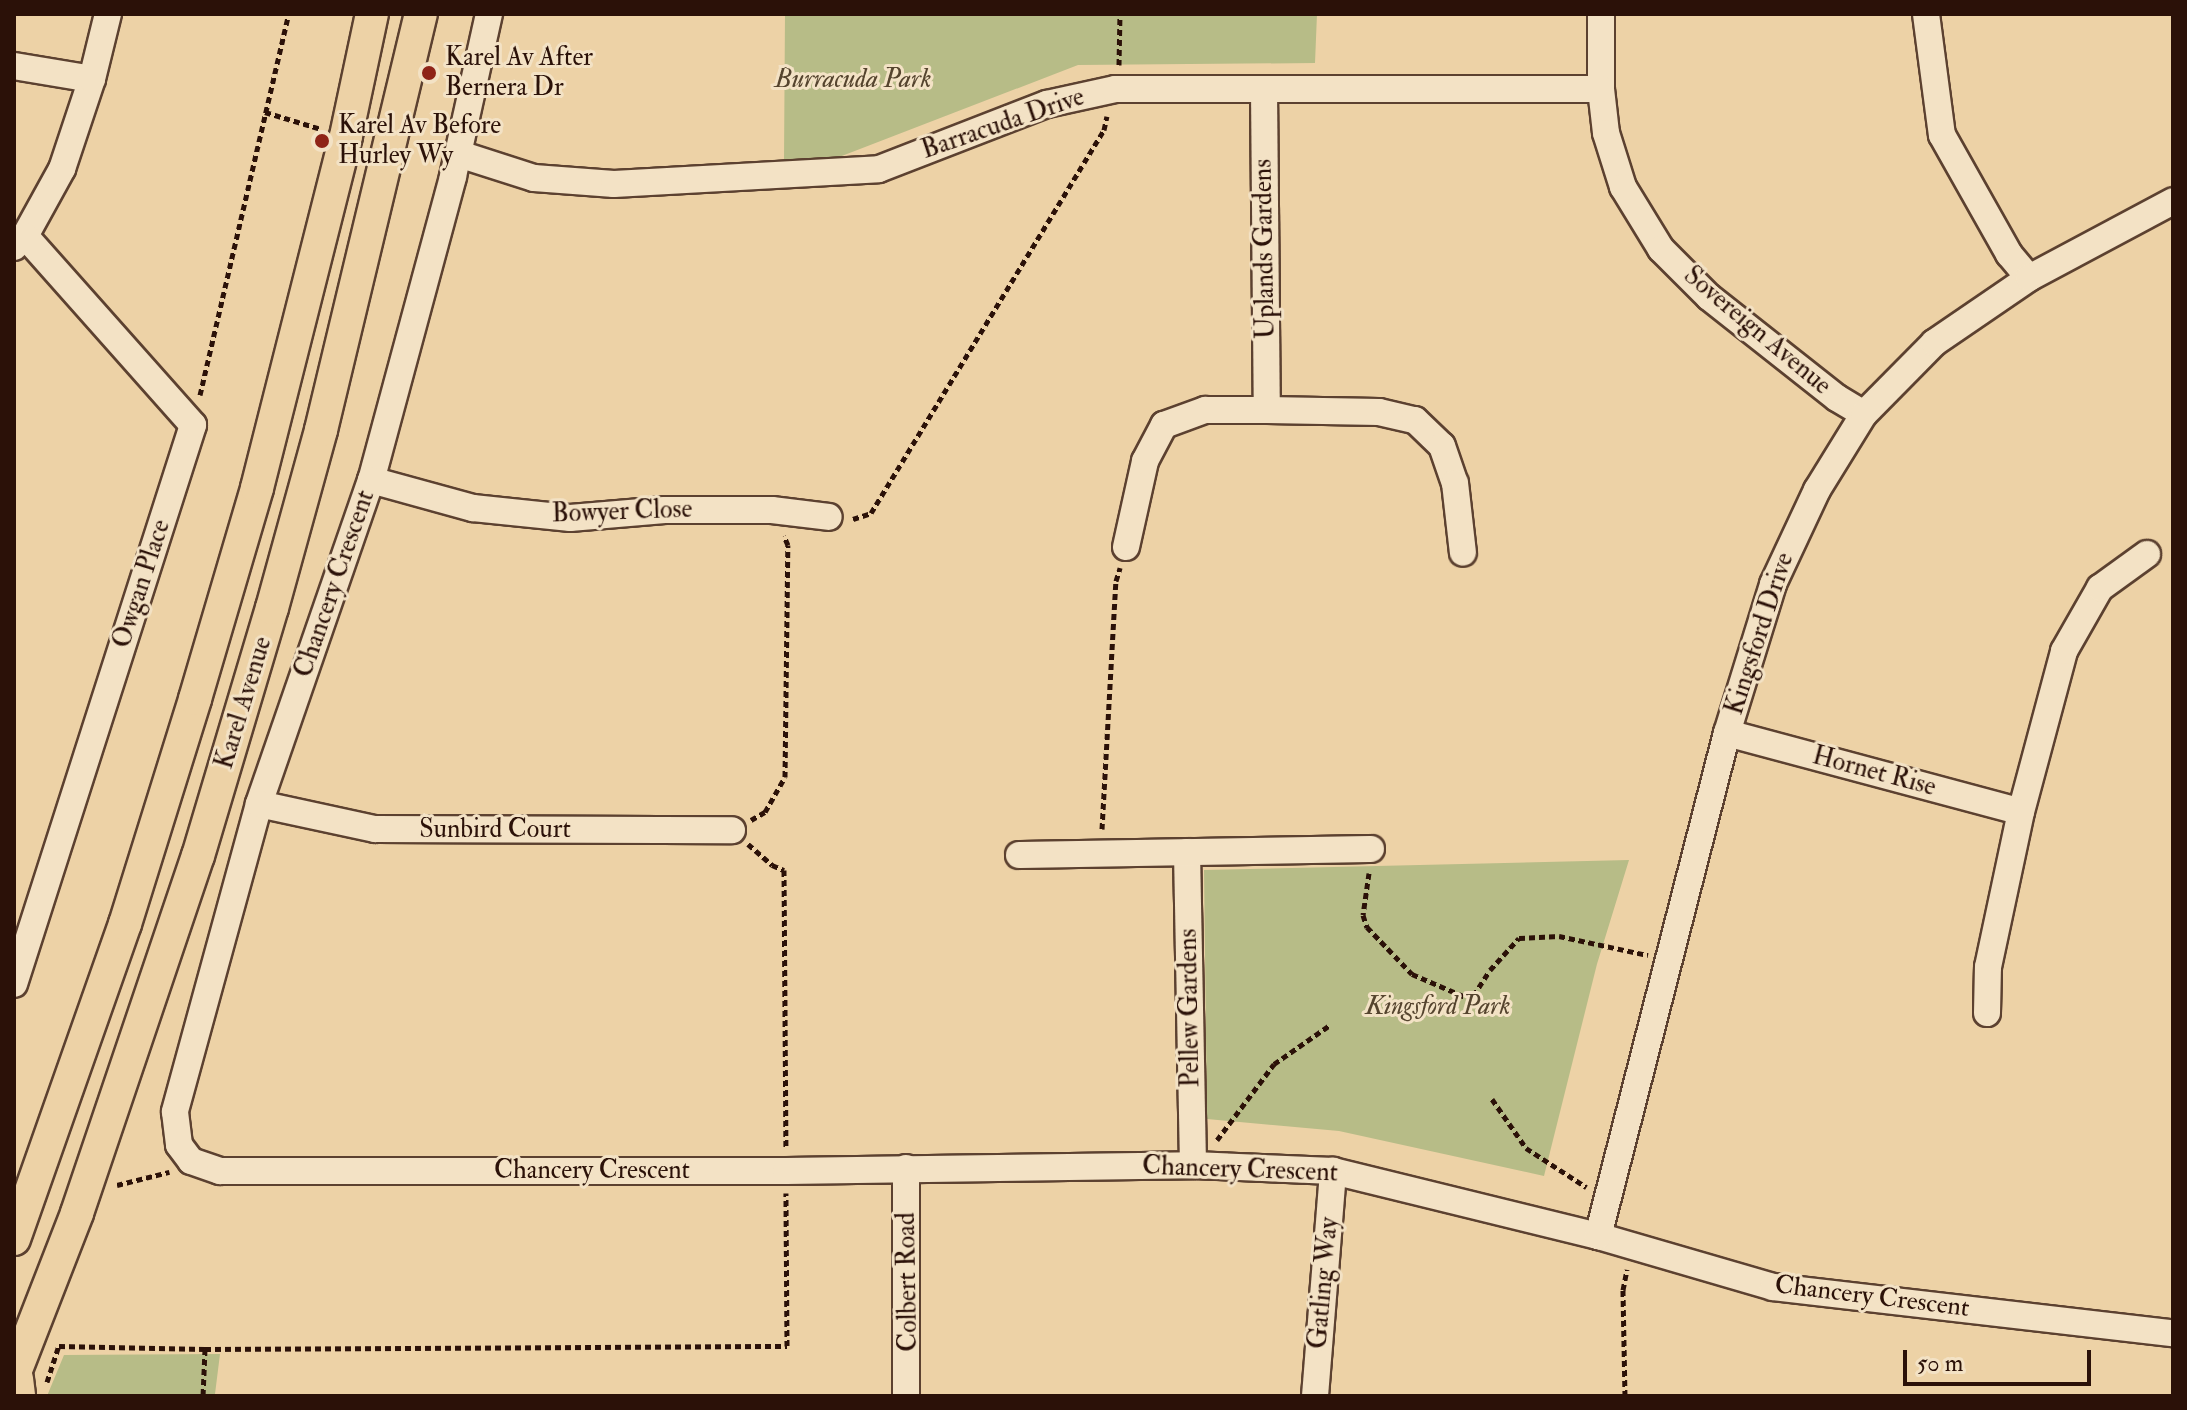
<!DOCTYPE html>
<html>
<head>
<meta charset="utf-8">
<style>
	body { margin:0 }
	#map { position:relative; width:2187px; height:1410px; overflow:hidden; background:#edd2a6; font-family:"IM FELL Double Pica",serif }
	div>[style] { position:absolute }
	.green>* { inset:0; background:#b7bc87 }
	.path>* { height:5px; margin-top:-2.5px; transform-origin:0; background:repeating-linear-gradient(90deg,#2b1108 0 6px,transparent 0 10px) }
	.roads { filter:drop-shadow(2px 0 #5c4130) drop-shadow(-2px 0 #5c4130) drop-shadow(0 2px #5c4130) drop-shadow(0 -2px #5c4130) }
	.minor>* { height:26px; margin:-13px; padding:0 13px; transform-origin:13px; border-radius:13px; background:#f3e2c5 }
	.major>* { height:32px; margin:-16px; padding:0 16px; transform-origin:16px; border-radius:16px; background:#edd2a6 }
	.highway>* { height:38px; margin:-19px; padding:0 19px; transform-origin:19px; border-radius:19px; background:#edd2a6 }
	.dots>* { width:22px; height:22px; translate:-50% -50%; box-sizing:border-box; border:4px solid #f3e2c5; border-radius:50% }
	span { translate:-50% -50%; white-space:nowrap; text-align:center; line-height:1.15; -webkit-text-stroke:6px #f3e2c5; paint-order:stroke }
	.poi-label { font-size:26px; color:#2b1108 }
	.left { translate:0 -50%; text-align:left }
	.park-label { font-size:26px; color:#55442e; font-style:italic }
	.street-label { font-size:26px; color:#2b1108 }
	.frame { position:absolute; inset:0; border:16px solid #2b1108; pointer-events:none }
	.scale { position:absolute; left:1903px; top:1350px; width:188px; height:36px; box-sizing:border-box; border:4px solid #2b1108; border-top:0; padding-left:10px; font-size:24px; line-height:28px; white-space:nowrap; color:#2b1108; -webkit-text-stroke:6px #f3e2c5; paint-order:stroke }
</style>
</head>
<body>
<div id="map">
	<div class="green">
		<i style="clip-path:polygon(785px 14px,1317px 14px,1315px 63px,1078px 65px,834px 159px,784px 159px)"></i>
		<i style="clip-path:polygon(1629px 860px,1597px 964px,1544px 1176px,1339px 1131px,1207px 1119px,1204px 870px)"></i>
		<i style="clip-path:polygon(220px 1354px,215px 1394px,220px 1396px,47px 1396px,64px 1355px)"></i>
	</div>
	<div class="path">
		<i style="left:1119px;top:65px;width:51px;rotate:-88.9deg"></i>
		<i style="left:265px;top:112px;width:59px;rotate:16.9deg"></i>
		<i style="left:200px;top:395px;width:391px;rotate:-76.9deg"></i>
		<i style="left:853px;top:519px;width:19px;rotate:-18deg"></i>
		<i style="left:871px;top:513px;width:448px;rotate:-58.7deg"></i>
		<i style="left:1104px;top:130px;width:14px;rotate:-78deg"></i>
		<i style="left:751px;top:820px;width:16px;rotate:-30deg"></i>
		<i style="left:765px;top:812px;width:40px;rotate:-60.3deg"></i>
		<i style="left:785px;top:777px;width:232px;rotate:-89.3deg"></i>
		<i style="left:788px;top:545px;width:10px;rotate:-114deg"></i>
		<i style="left:1102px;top:829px;width:248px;rotate:-86.8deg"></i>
		<i style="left:1116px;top:581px;width:14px;rotate:-73deg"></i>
		<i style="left:748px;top:844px;width:32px;rotate:41deg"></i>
		<i style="left:772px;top:865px;width:13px;rotate:23deg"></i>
		<i style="left:784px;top:870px;width:277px;rotate:89.6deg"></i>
		<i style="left:1369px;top:873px;width:42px;rotate:98.1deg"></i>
		<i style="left:1363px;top:915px;width:13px;rotate:72deg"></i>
		<i style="left:1367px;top:927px;width:65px;rotate:46.2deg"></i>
		<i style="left:1412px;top:974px;width:63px;rotate:23.3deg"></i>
		<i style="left:1468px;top:1004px;width:40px;rotate:-57.1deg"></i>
		<i style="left:1490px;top:970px;width:43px;rotate:-47.8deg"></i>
		<i style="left:1519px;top:938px;width:40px;rotate:-2.9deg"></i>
		<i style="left:1559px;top:936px;width:91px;rotate:12.1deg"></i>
		<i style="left:1492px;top:1099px;width:60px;rotate:55.2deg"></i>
		<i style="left:1526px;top:1148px;width:72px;rotate:33deg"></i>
		<i style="left:1217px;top:1140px;width:95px;rotate:-53.1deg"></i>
		<i style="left:1274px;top:1064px;width:68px;rotate:-34.9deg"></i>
		<i style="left:117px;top:1185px;width:54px;rotate:-14deg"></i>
		<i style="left:205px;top:1349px;width:582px;rotate:-0.3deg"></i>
		<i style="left:787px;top:1346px;width:153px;rotate:-90.4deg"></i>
		<i style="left:47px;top:1382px;width:38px;rotate:-72deg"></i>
		<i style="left:59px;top:1346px;width:146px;rotate:1.2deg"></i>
		<i style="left:205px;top:1349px;width:47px;rotate:92.4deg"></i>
		<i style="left:1625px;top:1396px;width:106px;rotate:-91.1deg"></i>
		<i style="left:1623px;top:1290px;width:21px;rotate:-79deg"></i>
	</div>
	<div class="roads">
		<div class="minor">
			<i style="left:489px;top:14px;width:167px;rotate:102.5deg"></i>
			<i style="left:453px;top:177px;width:314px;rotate:105.1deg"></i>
			<i style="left:371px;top:480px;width:343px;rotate:109.1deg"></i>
			<i style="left:259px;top:804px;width:319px;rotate:105.3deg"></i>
			<i style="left:175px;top:1112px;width:33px;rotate:83deg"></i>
			<i style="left:179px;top:1145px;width:20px;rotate:53deg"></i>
			<i style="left:191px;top:1161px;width:31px;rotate:19deg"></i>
			<i style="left:220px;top:1171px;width:566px"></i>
			<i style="left:786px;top:1171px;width:407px;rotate:-0.8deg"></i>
			<i style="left:1193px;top:1165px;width:140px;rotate:2.5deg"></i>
			<i style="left:1333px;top:1171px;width:273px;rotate:13.8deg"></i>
			<i style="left:1598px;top:1236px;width:182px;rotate:16.2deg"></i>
			<i style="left:1773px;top:1287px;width:403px;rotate:6.6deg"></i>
			<i style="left:1601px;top:14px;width:75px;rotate:90deg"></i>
			<i style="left:1601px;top:89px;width:44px;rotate:83.5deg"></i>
			<i style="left:1606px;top:133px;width:57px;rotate:72.5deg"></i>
			<i style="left:1623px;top:187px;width:73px;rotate:58.5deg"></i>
			<i style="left:1661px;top:249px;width:68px;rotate:45deg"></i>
			<i style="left:1709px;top:297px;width:163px;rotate:38.3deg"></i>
			<i style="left:1837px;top:398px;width:31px;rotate:31deg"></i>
			<i style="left:1926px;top:14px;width:122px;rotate:82.5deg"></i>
			<i style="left:1942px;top:135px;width:137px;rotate:60.6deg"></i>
			<i style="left:2009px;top:254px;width:31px;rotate:50deg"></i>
			<i style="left:14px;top:66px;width:79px;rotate:9.5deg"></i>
			<i style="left:1264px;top:89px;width:321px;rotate:89.5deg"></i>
			<i style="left:459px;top:154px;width:79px;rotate:17.7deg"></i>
			<i style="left:534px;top:178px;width:80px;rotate:4.3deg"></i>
			<i style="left:614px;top:184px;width:265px;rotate:-3.2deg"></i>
			<i style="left:879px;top:169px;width:180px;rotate:-21.2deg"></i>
			<i style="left:1047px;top:104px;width:70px;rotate:-12.4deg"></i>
			<i style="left:1115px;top:89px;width:486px"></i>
			<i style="left:14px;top:247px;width:16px;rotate:-45deg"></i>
			<i style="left:25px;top:236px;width:77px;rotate:-61.1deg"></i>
			<i style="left:62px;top:169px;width:95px;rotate:-71.6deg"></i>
			<i style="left:92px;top:79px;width:67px;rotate:-76.2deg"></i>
			<i style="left:371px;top:480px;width:106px;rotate:15.4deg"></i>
			<i style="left:473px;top:508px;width:98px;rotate:5.9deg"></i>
			<i style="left:570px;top:518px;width:95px;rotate:-4.8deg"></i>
			<i style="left:665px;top:510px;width:107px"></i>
			<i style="left:772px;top:510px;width:57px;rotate:7deg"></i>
			<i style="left:1126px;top:547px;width:88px;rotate:-77.5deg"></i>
			<i style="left:1145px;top:461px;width:41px;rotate:-62.2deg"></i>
			<i style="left:1164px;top:425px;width:44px;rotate:-20.1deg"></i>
			<i style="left:1205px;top:410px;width:62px"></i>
			<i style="left:1267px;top:410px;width:112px;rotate:1deg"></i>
			<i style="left:1379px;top:412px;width:37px;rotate:13deg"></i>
			<i style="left:1415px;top:420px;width:37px;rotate:44deg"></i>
			<i style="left:1442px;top:446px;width:39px;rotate:71deg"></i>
			<i style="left:1455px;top:483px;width:70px;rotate:83.5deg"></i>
			<i style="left:1727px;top:733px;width:304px;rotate:15deg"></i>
			<i style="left:2021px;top:812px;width:167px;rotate:-75deg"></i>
			<i style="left:2064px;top:651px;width:73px;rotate:-60.3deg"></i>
			<i style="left:2100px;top:588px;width:58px;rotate:-35.9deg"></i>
			<i style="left:259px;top:804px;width:119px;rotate:12.2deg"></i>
			<i style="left:375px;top:829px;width:357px;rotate:0.2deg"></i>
			<i style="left:1187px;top:852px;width:313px;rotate:88.9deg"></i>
			<i style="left:1019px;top:855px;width:352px;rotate:-1deg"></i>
			<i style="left:14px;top:984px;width:587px;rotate:-72.24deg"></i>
			<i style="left:193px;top:425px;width:253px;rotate:-131.6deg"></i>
			<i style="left:1987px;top:1013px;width:46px;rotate:-88.8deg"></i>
			<i style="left:1988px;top:967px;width:158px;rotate:-78deg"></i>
			<i style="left:906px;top:1168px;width:228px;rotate:90deg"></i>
			<i style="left:1598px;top:1236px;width:519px;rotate:-75.62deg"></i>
			<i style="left:1727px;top:733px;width:156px;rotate:-72.8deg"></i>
			<i style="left:1773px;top:584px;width:104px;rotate:-64.9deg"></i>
			<i style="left:1817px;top:490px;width:89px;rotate:-58.3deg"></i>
			<i style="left:1864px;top:414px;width:100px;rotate:-45.4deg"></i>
			<i style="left:1934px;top:343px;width:115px;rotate:-34.4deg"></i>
			<i style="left:2029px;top:278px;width:163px;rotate:-28.1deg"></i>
			<i style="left:1315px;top:1396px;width:226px;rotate:-85.4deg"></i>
		</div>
		<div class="major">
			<i style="left:14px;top:1239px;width:334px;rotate:-70.6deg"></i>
			<i style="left:125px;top:924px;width:236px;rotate:-72.7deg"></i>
			<i style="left:195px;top:699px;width:220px;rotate:-73.6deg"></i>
			<i style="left:257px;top:488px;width:363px;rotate:-75.8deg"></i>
			<i style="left:346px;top:136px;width:125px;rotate:-78deg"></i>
			<i style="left:14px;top:1375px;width:174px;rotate:-68.7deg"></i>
			<i style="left:77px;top:1213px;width:377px;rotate:-71.3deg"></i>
			<i style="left:198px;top:856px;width:259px;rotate:-73.4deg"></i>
			<i style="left:272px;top:608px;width:185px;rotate:-74.6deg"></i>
			<i style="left:321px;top:430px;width:428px;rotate:-76.5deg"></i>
		</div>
		<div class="highway">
			<i style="left:14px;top:1379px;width:17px;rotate:83deg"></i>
		</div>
	</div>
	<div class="dots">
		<i style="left:429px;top:73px;background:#8f2418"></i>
		<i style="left:322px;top:141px;background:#8f2418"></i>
	</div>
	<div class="poi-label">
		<span class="left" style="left:445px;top:73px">Karel Av After<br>Bernera Dr</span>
		<span class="left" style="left:338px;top:141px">Karel Av Before<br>Hurley Wy</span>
	</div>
	<div class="park-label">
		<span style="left:853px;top:80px">Burracuda Park</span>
		<span style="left:1438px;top:1007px">Kingsford Park</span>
	</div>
	<div class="street-label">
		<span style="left:1003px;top:124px;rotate:-19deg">Barracuda Drive</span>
		<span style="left:1265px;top:249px;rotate:-91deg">Uplands Gardens</span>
		<span style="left:1757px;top:331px;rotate:40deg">Sovereign Avenue</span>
		<span style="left:622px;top:512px;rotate:-2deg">Bowyer Close</span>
		<span style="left:142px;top:584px;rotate:-72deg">Owgan Place</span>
		<span style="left:335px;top:584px;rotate:-71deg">Chancery Crescent</span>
		<span style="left:1760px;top:634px;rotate:-72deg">Kingsford Drive</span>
		<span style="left:244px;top:703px;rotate:-73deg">Karel Avenue</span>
		<span style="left:1874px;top:772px;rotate:15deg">Hornet Rise</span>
		<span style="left:495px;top:830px">Sunbird Court</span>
		<span style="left:1190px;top:1008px;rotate:-91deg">Pellew Gardens</span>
		<span style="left:1240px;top:1170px;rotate:2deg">Chancery Crescent</span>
		<span style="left:592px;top:1171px">Chancery Crescent</span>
		<span style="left:908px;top:1282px;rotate:-91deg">Colbert Road</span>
		<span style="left:1324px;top:1283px;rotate:-85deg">Gatling Way</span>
		<span style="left:1872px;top:1297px;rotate:7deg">Chancery Crescent</span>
	</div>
	<div class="frame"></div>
	<div class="scale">50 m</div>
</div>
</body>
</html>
